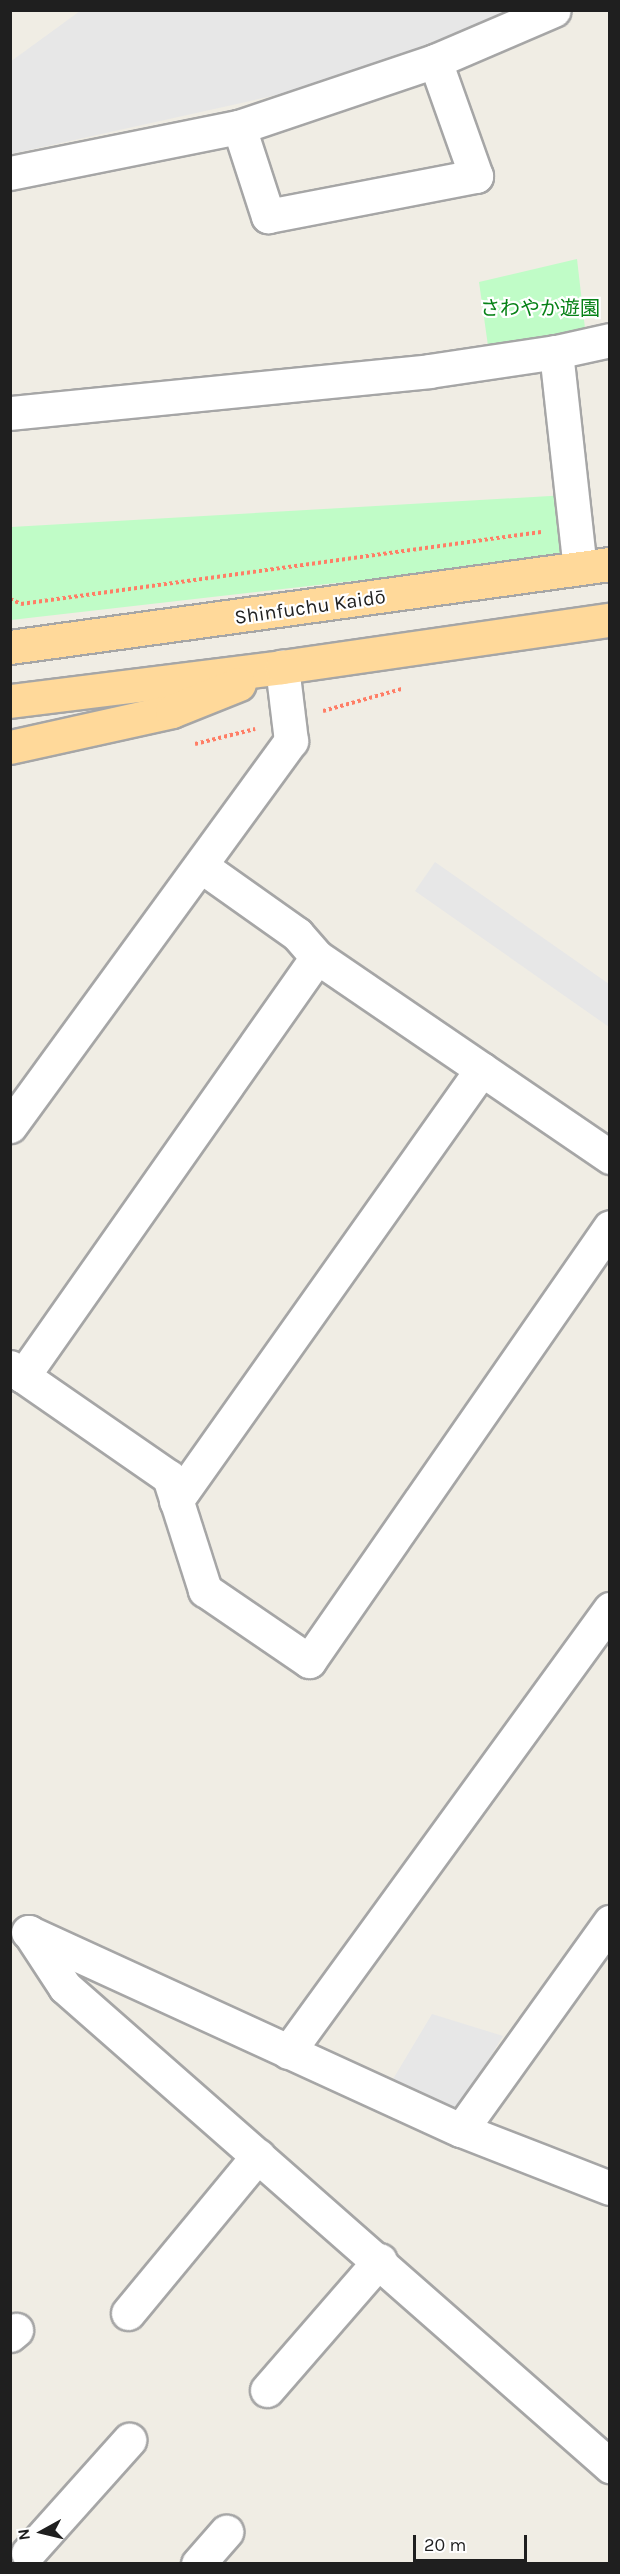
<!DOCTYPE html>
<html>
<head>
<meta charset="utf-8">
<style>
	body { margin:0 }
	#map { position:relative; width:620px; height:2574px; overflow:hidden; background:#f0ede4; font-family:Karla,"Noto Sans JP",sans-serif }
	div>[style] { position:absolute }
	.park>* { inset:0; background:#c0fcc7 }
	.parking>* { inset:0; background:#e7e7e7 }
	.path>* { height:4px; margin-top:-2px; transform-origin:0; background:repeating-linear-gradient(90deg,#ff7e66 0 3px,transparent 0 6px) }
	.roads { filter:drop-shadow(2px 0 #a6a6a6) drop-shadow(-2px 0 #a6a6a6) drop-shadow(0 2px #a6a6a6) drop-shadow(0 -2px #a6a6a6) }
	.minor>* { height:33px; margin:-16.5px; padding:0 16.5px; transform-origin:16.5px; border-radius:16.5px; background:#fff }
	.major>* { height:33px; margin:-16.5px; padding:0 16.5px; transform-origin:16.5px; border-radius:16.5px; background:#ffd99a }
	span { translate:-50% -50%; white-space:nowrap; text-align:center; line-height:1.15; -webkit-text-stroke:4.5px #fff; paint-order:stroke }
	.park-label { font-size:20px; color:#078217 }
	.street-label { font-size:20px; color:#1f1f1f }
	.frame { position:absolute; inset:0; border:12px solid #1f1f1f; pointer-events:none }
	.north { position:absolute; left:12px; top:2502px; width:60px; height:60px; -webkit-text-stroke:4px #fff; paint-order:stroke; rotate:262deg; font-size:16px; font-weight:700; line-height:24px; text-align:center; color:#1f1f1f }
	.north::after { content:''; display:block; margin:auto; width:21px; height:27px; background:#1f1f1f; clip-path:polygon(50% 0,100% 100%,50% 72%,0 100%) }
	.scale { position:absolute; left:413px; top:2535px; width:114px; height:27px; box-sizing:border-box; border:3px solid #1f1f1f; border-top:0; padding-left:8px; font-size:18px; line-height:21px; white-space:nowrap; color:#1f1f1f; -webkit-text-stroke:4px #fff; paint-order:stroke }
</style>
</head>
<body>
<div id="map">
	<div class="park">
		<i style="clip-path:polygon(577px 259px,586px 337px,489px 353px,479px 282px)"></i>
		<i style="clip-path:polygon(567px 495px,573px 556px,11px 620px,11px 527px)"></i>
	</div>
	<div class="parking">
		<i style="clip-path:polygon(80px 11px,512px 11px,322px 85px,11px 154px,10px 62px)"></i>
		<i style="clip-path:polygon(435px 862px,609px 984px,609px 1027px,415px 891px)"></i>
		<i style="clip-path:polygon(432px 2014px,503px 2036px,454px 2117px,393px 2079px)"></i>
	</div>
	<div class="path">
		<i style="left:10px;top:599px;width:12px;rotate:24deg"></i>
		<i style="left:21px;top:604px;width:525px;rotate:-7.88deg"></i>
		<i style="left:323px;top:711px;width:82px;rotate:-15.6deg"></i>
		<i style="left:195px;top:744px;width:62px;rotate:-14deg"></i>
	</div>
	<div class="roads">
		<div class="minor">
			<i style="left:239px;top:127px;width:94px;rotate:72deg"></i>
			<i style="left:268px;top:216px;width:212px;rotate:-10.9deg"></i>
			<i style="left:476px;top:176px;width:122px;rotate:-109.6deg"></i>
			<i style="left:10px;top:173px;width:234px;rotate:-11.4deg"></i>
			<i style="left:239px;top:127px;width:207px;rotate:-18.6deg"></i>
			<i style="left:435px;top:61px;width:129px;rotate:-23.2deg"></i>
			<i style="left:556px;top:352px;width:217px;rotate:83.7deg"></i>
			<i style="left:10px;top:413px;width:421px;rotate:-5.7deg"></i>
			<i style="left:429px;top:371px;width:128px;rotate:-8.5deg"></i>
			<i style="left:556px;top:352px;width:55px;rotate:-12.5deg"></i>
			<i style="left:201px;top:866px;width:118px;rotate:35.3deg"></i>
			<i style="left:297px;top:934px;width:30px;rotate:49deg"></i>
			<i style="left:317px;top:957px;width:355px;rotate:34.3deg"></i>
			<i style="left:10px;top:1126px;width:477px;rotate:-53.9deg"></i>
			<i style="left:291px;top:741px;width:75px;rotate:-96.9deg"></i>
			<i style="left:10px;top:1367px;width:16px;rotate:35deg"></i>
			<i style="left:23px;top:1376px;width:512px;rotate:-54.94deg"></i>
			<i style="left:23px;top:1376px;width:178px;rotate:34.7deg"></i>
			<i style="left:169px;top:1477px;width:119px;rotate:72.3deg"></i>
			<i style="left:205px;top:1590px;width:126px;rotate:34.3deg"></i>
			<i style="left:309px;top:1661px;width:528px;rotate:-55.26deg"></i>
			<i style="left:176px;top:1501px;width:529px;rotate:-54.69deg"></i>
			<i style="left:28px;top:1932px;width:476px;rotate:24.6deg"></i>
			<i style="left:461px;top:2130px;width:160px;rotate:21.3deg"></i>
			<i style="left:29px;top:1932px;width:66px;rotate:56.8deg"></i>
			<i style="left:65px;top:1987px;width:726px;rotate:41.31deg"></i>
			<i style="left:288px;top:2052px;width:548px;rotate:-53.99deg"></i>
			<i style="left:461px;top:2130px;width:256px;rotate:-54.4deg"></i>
			<i style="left:128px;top:2313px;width:204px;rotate:-50.4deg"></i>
			<i style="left:10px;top:2335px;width:8px;rotate:-40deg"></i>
			<i style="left:267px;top:2390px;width:172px;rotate:-49deg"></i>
			<i style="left:28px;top:2553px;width:152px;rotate:-48.2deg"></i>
			<i style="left:198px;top:2564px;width:43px;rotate:-48.8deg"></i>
		</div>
		<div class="major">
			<i style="left:10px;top:647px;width:606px;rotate:-7.88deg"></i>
			<i style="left:10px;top:701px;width:274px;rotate:-7.1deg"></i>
			<i style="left:282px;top:667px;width:331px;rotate:-8.2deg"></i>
			<i style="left:10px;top:747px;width:166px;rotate:-12.5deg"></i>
			<i style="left:172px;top:711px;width:72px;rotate:-21.9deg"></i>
		</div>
	</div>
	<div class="park-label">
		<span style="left:540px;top:308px">さわやか遊園</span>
	</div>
	<div class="street-label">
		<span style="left:310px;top:607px;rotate:-8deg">Shinfuchu Kaidō</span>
	</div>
	<div class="frame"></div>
	<div class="north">N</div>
	<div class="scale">20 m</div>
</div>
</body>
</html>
